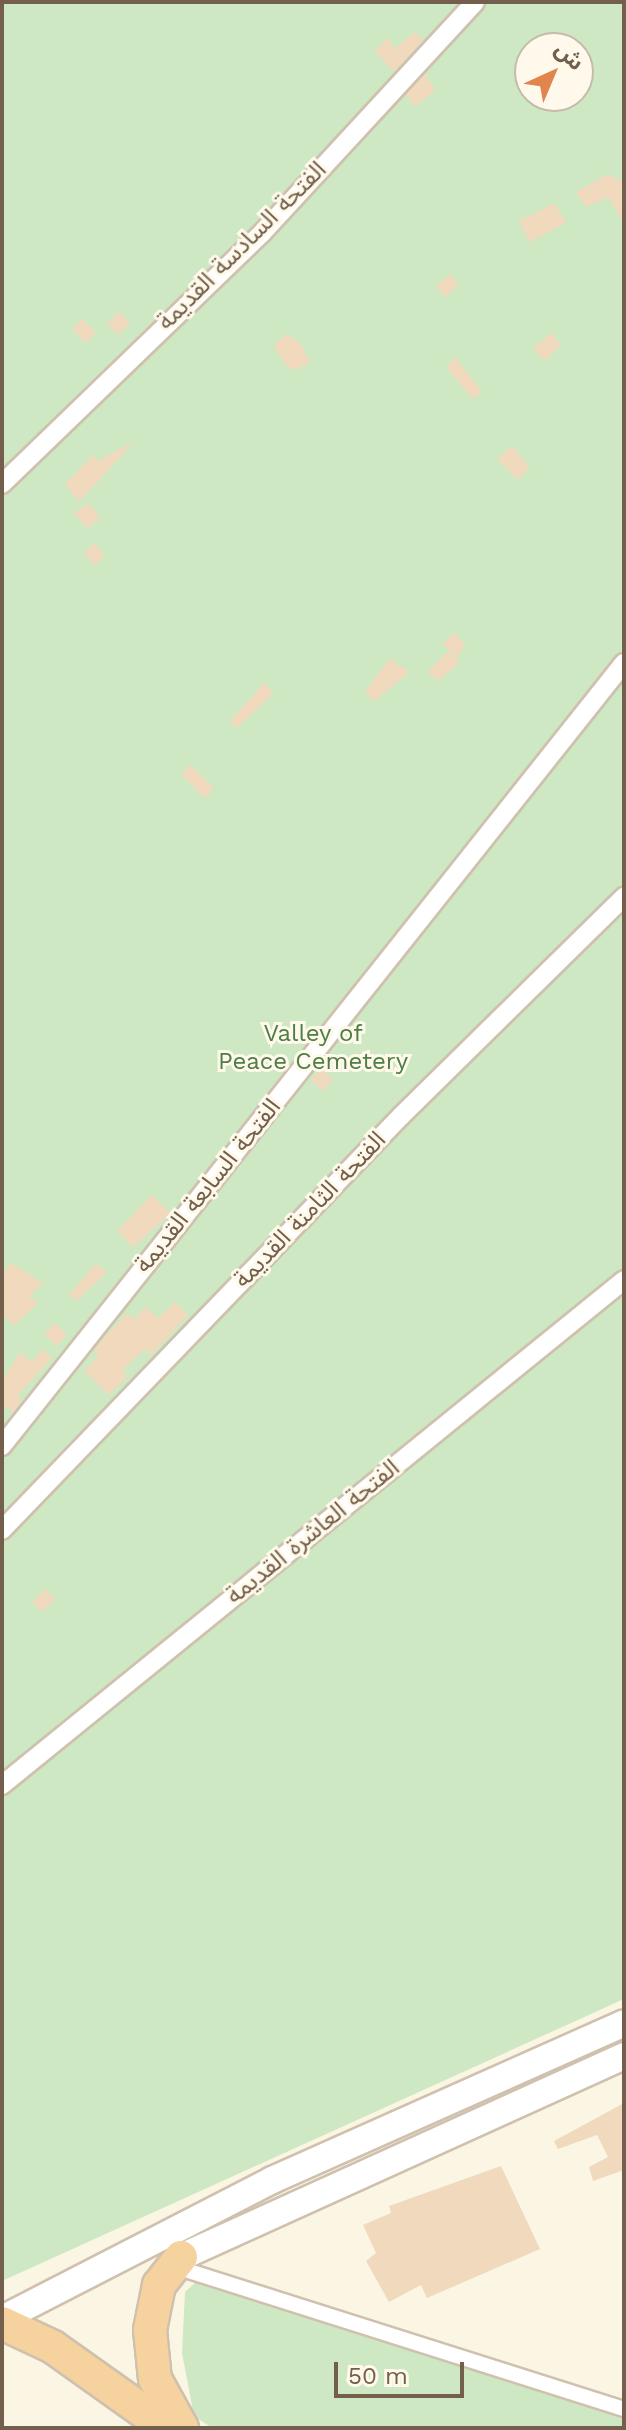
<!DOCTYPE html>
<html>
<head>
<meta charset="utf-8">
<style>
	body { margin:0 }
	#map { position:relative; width:626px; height:2430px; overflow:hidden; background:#fbf6e4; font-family:"Work Sans","Noto Sans Arabic",sans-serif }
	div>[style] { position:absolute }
	.green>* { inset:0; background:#cde8c3 }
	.building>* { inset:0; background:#f0d9bd }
	.roads { filter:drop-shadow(2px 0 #cfc1ae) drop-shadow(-2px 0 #cfc1ae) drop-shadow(0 2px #cfc1ae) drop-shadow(0 -2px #cfc1ae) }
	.pedestrian>* { height:14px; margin:-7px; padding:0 7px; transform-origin:7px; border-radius:7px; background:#fff }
	.minor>* { height:18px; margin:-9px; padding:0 9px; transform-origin:9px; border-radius:9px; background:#fff }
	.secondary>* { height:26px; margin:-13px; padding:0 13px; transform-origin:13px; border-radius:13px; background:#fff }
	.trunk>* { height:32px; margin:-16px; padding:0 16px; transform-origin:16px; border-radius:16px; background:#f6d29e }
	span { translate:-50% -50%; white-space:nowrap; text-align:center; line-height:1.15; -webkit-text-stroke:6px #fef9ea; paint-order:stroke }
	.street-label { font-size:24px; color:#735f4b }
	.park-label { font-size:24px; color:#4e7e45 }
	.frame { position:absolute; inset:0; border:4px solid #735f4b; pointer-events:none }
	.north { position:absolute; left:514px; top:32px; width:80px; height:80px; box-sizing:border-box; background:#fef9ea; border:2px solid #c6bbaa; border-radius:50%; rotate:44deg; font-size:22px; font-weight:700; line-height:32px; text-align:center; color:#735f4b }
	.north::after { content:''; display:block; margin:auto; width:28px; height:36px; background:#e1844d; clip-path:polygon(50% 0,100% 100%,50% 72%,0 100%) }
	.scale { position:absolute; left:334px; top:2362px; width:130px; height:36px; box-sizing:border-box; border:4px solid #735f4b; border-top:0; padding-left:10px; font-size:24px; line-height:28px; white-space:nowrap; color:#735f4b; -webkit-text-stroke:6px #fef9ea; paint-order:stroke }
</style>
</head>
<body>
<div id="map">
	<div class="green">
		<i style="clip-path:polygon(evenodd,2px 2px,624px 2px,624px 1999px,2px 2281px,2px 2px,530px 48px,578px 48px,578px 96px,530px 96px,530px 48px)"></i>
		<i style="clip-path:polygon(197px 2281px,624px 2417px,624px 2428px,212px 2428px,194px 2416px,182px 2353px,185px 2292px)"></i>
	</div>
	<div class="building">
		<i style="clip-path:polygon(415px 32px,423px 40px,394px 72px,375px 51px,387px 38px,395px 48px)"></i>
		<i style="clip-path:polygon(425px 73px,435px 91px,415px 106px,406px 95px)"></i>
		<i style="clip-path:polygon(608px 174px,624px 183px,624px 224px,608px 197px,586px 207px,576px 192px)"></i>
		<i style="clip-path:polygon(555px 203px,566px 223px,529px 242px,519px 221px)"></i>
		<i style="clip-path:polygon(451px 274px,458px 286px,445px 297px,436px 285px)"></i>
		<i style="clip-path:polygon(119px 312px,130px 323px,118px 335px,107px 323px)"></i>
		<i style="clip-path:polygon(82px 319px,96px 332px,86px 343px,72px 329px)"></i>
		<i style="clip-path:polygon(551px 333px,561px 345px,544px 361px,533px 348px)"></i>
		<i style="clip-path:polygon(286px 334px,301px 344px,310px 363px,293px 370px,285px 364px,274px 346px)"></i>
		<i style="clip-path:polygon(455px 357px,482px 392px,473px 399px,446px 367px)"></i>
		<i style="clip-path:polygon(129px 444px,130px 446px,79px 502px,65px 484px,93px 455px,98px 461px)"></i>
		<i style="clip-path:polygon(512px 446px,530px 467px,518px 480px,497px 459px)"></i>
		<i style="clip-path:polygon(88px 503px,101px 518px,87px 528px,74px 514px)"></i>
		<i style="clip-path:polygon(94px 543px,105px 556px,95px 566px,84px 554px)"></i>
		<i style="clip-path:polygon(454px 633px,466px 645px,457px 657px,443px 644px)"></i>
		<i style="clip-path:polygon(449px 650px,460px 662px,438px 681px,428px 672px)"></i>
		<i style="clip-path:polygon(389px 659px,410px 672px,374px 701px,365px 692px)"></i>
		<i style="clip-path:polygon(264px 683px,274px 693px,237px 728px,230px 721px)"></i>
		<i style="clip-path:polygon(190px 765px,214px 788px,205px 798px,181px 775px)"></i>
		<i style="clip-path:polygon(321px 1069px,333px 1079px,323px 1091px,311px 1080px)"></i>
		<i style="clip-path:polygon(152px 1195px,171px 1213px,133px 1247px,117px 1231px)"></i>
		<i style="clip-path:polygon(12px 1263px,43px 1283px,30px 1296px,38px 1303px,14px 1326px,2px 1313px,2px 1273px)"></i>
		<i style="clip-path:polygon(96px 1264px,107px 1272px,76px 1301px,69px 1294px)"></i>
		<i style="clip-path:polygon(175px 1302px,188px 1315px,151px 1355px,145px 1349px,122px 1370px,128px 1376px,109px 1395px,84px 1371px,98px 1357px,94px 1349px,127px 1313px,134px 1320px,145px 1307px,158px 1318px)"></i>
		<i style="clip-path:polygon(55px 1323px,67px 1335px,57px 1346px,44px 1334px)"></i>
		<i style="clip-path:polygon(43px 1349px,52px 1358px,17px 1396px,22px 1401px,13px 1413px,7px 1407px,2px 1412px,2px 1381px,20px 1352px,31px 1362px)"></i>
		<i style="clip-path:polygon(45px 1589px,55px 1599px,42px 1612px,32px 1602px)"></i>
		<i style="clip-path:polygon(624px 2103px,624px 2170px,593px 2181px,589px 2167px,608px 2157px,597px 2135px,558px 2149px,554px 2141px)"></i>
		<i style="clip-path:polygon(501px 2166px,540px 2249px,427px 2298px,421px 2285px,389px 2302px,366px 2261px,376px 2253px,363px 2225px,391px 2213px,389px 2206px)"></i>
	</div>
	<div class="roads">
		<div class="pedestrian">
			<i style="left:173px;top:2266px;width:473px;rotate:17.6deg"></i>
		</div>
		<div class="minor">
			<i style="left:2px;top:484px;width:361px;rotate:-44deg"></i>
			<i style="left:262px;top:233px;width:314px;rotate:-47.3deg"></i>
			<i style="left:2px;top:1446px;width:1000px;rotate:-51.54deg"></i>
			<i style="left:2px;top:1530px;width:575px;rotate:-46.06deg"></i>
			<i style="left:401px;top:1116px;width:313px;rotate:-44.5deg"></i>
			<i style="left:2px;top:1785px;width:801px;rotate:-39.07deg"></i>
		</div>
		<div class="secondary">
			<i style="left:181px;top:2257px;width:486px;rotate:-24.4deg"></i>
			<i style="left:2px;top:2319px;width:304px;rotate:-27.2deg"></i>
			<i style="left:272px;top:2180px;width:385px;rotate:-24deg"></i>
		</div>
		<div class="trunk">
			<i style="left:181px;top:2257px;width:36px;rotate:128deg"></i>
			<i style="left:159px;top:2285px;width:46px;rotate:101.3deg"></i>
			<i style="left:150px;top:2330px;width:49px;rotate:84.2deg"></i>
			<i style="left:155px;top:2379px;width:56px;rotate:61.1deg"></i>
			<i style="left:2px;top:2323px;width:56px;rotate:25.2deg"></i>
			<i style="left:53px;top:2347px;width:140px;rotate:35.4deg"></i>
		</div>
	</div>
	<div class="street-label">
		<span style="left:242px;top:246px;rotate:-45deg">الفتحة السادسة القديمة</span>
		<span style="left:208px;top:1186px;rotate:-51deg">الفتحة السابعة القديمة</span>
		<span style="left:310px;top:1210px;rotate:-46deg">الفتحة الثامنة القديمة</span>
		<span style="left:313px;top:1532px;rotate:-39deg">الفتحة العاشرة القديمة</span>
	</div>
	<div class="park-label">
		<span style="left:313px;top:1048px">Valley of<br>Peace Cemetery</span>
	</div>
	<div class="frame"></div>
	<div class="north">ش</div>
	<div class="scale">50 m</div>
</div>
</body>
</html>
